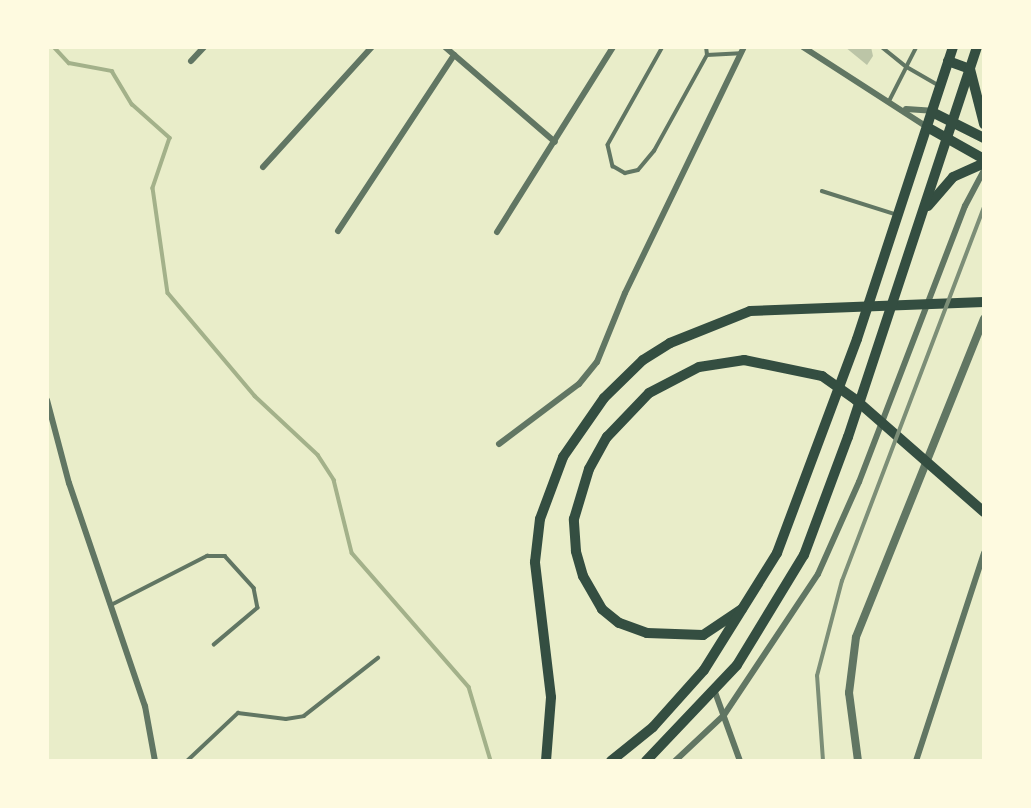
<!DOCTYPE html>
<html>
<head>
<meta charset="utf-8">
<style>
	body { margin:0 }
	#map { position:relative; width:1031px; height:808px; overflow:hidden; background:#e9edc9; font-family:"PT Sans Narrow",sans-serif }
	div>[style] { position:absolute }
	.stream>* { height:3.5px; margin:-1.75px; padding:0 1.75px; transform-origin:1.75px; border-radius:1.75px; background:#a3b18a }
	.building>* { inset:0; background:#bcc5a7 }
	.service>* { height:3.5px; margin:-1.75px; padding:0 1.75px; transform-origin:1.75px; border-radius:1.75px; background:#617663 }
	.minor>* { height:6px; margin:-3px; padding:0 3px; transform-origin:3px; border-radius:3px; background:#617663 }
	.tertiary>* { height:8px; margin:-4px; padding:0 4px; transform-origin:4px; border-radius:4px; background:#617663 }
	.trunk>* { height:10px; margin:-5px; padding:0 5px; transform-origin:5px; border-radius:5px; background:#344e41 }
	.rail>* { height:3.5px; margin:-1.75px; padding:0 1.75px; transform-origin:1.75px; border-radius:1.75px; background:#7c8e77 }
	span { translate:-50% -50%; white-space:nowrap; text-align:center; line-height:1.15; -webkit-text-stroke:6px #fefae0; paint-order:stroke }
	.frame { position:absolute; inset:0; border:49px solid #fefae0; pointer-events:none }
</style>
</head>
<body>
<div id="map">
	<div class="stream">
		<i style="left:54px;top:47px;width:22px;rotate:47deg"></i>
		<i style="left:69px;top:63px;width:44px;rotate:10.5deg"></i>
		<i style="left:112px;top:71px;width:39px;rotate:59deg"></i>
		<i style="left:132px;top:104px;width:51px;rotate:41.8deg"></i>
		<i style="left:170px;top:138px;width:53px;rotate:108.8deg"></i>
		<i style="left:153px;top:188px;width:106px;rotate:81.9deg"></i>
		<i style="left:168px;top:293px;width:135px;rotate:49.8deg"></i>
		<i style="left:255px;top:396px;width:86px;rotate:43.1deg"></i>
		<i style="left:318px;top:455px;width:30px;rotate:57deg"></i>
		<i style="left:334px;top:480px;width:75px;rotate:76.1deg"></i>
		<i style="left:352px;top:553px;width:178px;rotate:48.9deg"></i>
		<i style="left:469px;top:687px;width:77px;rotate:73.4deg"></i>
	</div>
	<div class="building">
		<i style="clip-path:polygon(845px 47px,871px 47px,873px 56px,867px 65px)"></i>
	</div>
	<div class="service">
		<i style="left:663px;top:47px;width:112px;rotate:119.3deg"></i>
		<i style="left:608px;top:145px;width:22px;rotate:77deg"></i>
		<i style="left:613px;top:166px;width:14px;rotate:30deg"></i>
		<i style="left:625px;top:173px;width:13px;rotate:-13deg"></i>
		<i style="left:638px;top:170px;width:25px;rotate:-50deg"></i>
		<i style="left:654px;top:151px;width:110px;rotate:-61.1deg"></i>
		<i style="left:707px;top:55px;width:8px;rotate:-97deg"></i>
		<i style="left:882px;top:47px;width:32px;rotate:39deg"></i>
		<i style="left:907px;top:67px;width:37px;rotate:117deg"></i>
		<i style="left:917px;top:47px;width:22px;rotate:117deg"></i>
		<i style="left:907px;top:67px;width:36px;rotate:30deg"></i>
		<i style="left:707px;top:55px;width:33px;rotate:-3deg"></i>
		<i style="left:822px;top:191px;width:77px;rotate:17.5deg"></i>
		<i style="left:113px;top:604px;width:106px;rotate:-27.1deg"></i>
		<i style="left:207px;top:556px;width:18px"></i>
		<i style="left:225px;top:556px;width:43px;rotate:47.8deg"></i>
		<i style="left:254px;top:588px;width:20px;rotate:79deg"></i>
		<i style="left:258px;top:608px;width:57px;rotate:139.9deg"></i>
		<i style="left:187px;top:761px;width:70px;rotate:-43.3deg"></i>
		<i style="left:238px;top:713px;width:48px;rotate:7.1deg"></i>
		<i style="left:286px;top:719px;width:18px;rotate:-9deg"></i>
		<i style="left:304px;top:716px;width:94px;rotate:-38.1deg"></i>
	</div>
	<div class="minor">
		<i style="left:445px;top:47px;width:145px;rotate:40.8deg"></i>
		<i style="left:803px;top:47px;width:148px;rotate:32.8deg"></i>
		<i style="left:191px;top:61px;width:19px;rotate:-47deg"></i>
		<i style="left:906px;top:109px;width:26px;rotate:4deg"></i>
		<i style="left:263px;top:167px;width:162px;rotate:-47.8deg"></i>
		<i style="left:338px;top:231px;width:211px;rotate:-56.6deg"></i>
		<i style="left:497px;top:232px;width:218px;rotate:-57.9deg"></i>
		<i style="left:47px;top:400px;width:86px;rotate:75.2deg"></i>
		<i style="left:69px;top:483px;width:236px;rotate:71.2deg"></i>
		<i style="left:145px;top:706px;width:56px;rotate:79.7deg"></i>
		<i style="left:499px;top:444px;width:100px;rotate:-36.9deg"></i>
		<i style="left:579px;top:384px;width:28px;rotate:-51deg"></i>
		<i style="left:597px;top:362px;width:74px;rotate:-67.9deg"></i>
		<i style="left:625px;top:293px;width:273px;rotate:-64.2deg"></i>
		<i style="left:715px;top:692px;width:73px;rotate:70.1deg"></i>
		<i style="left:675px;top:761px;width:67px;rotate:-43.2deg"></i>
		<i style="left:724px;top:715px;width:169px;rotate:-56.3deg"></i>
		<i style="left:818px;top:574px;width:101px;rotate:-66deg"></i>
		<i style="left:859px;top:482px;width:296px;rotate:-69deg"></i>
		<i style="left:965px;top:206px;width:40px;rotate:-62deg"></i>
		<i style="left:916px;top:761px;width:219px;rotate:-71.9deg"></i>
	</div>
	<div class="tertiary">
		<i style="left:858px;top:761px;width:69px;rotate:-97.5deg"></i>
		<i style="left:849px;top:693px;width:56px;rotate:-82.9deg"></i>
		<i style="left:856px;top:637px;width:343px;rotate:-68.1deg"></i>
	</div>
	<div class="trunk">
		<i style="left:948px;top:61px;width:23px;rotate:20deg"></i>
		<i style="left:970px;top:69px;width:57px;rotate:75.7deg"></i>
		<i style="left:932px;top:112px;width:58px;rotate:26.6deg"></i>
		<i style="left:927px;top:127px;width:65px;rotate:29.3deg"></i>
		<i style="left:928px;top:206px;width:38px;rotate:-49deg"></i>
		<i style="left:953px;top:177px;width:34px;rotate:-24deg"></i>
		<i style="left:742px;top:609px;width:47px;rotate:146.3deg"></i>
		<i style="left:703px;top:635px;width:56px;rotate:-178deg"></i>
		<i style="left:647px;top:633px;width:30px;rotate:-160deg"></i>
		<i style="left:619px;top:623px;width:22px;rotate:-141deg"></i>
		<i style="left:602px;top:609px;width:38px;rotate:-120deg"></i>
		<i style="left:583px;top:576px;width:26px;rotate:-106deg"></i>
		<i style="left:576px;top:551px;width:32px;rotate:-94deg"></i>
		<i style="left:574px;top:519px;width:52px;rotate:-73.3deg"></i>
		<i style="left:589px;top:469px;width:37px;rotate:-61deg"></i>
		<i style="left:607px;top:437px;width:61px;rotate:-46.3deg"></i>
		<i style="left:649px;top:393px;width:56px;rotate:-27.5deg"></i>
		<i style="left:699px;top:367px;width:46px;rotate:-8.8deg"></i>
		<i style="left:744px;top:360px;width:80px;rotate:11.6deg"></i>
		<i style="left:822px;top:376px;width:42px;rotate:35.2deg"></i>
		<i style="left:856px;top:400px;width:170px;rotate:41.2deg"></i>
		<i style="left:546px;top:761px;width:64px;rotate:-85.5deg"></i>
		<i style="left:551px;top:697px;width:136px;rotate:-96.8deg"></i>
		<i style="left:535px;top:562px;width:43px;rotate:-83.4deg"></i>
		<i style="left:540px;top:519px;width:66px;rotate:-69.6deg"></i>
		<i style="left:563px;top:457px;width:72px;rotate:-55.2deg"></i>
		<i style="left:604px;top:398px;width:54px;rotate:-44.3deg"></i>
		<i style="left:643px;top:360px;width:32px;rotate:-32deg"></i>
		<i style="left:670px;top:343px;width:86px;rotate:-21.8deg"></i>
		<i style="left:750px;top:311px;width:234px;rotate:-2.2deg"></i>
		<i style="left:611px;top:761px;width:54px;rotate:-39deg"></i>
		<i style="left:653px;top:727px;width:76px;rotate:-48.2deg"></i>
		<i style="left:704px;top:670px;width:138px;rotate:-58deg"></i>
		<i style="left:777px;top:553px;width:228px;rotate:-69.5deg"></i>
		<i style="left:857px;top:339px;width:307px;rotate:-71.8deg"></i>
		<i style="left:646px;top:761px;width:132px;rotate:-46.5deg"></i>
		<i style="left:737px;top:665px;width:129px;rotate:-58.7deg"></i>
		<i style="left:804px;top:555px;width:126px;rotate:-69.6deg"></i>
		<i style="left:848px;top:437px;width:411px;rotate:-71.7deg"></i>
	</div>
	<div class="rail">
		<i style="left:823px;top:761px;width:85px;rotate:-94deg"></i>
		<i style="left:817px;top:676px;width:98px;rotate:-75.3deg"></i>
		<i style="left:842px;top:581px;width:400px;rotate:-69.2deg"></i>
	</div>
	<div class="frame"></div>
</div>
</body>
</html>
